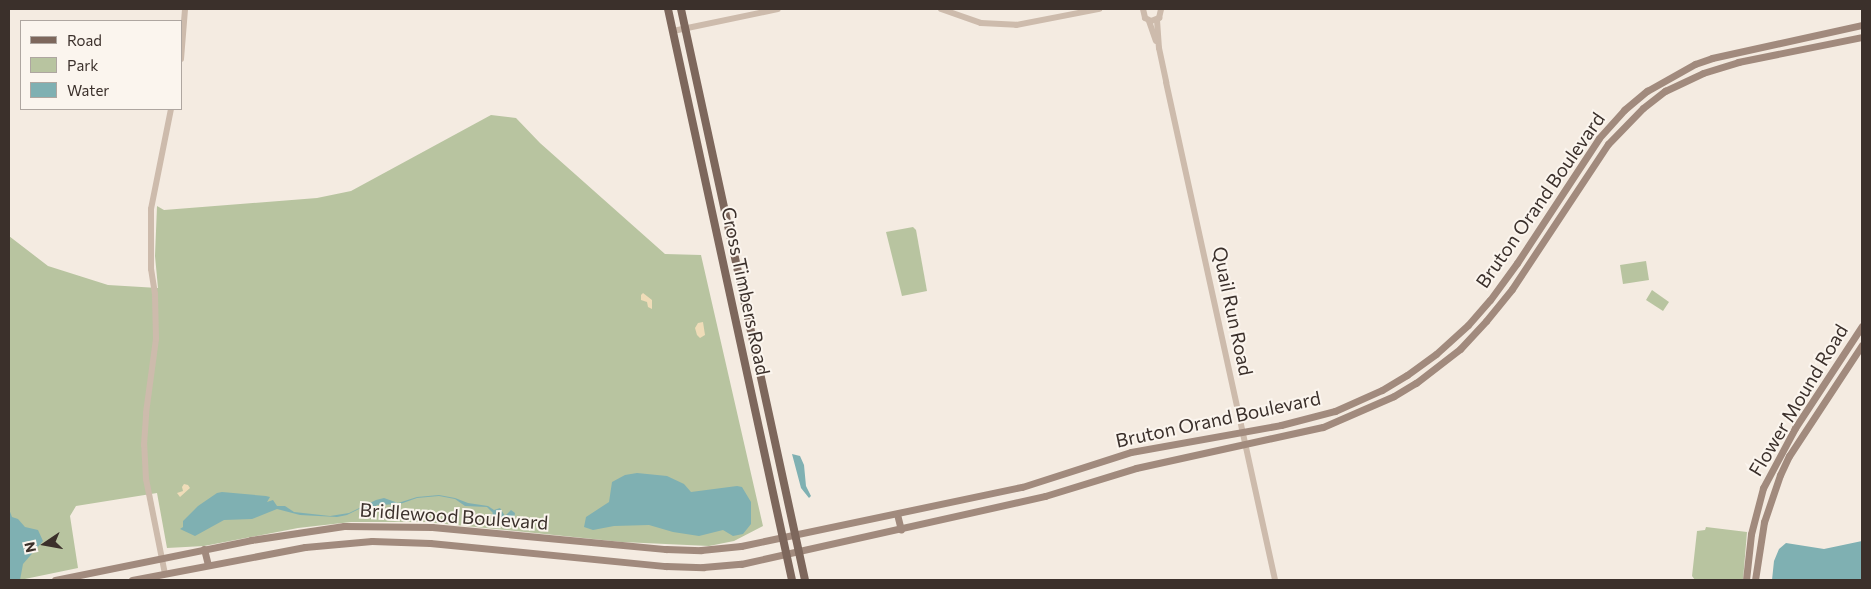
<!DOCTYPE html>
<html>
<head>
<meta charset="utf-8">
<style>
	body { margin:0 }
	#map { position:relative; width:1871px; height:589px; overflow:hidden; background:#f4ebe1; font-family:Commissioner,sans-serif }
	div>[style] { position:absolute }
	.green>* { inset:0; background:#b8c4a0 }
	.sand>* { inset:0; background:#efdcb8 }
	.water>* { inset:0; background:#7fb0b2 }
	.tertiary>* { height:6px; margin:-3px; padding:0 3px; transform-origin:3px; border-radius:3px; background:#cdbbac }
	.secondary>* { height:7px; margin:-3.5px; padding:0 3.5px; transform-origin:3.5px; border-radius:3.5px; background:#a18a7d }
	.primary>* { height:8px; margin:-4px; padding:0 4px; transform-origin:4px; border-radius:4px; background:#7d675c }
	span { translate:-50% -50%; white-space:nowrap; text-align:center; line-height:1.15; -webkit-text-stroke:4px #fbf5ee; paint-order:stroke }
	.street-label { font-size:19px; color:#3b302b }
	.frame { position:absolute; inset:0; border:10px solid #3b302b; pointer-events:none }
	.legend { position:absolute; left:20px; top:20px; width:162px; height:90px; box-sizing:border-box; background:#fbf5ee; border:1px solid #aea6a0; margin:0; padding:6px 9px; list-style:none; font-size:15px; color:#3b302b }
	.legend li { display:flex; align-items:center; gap:10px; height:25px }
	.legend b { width:25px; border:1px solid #aea6a0 }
	.north { position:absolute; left:20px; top:519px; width:50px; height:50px; -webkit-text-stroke:4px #fbf5ee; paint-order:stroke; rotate:258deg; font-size:14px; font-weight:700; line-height:20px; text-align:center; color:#3b302b }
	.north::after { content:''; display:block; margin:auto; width:18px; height:22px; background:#3b302b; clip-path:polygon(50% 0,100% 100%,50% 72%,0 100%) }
</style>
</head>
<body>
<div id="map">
	<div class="green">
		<i style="clip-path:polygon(491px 115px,516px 118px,540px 143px,665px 254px,701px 255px,763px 526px,734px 541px,709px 546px,622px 542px,426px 522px,351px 522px,298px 528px,204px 546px,167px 548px,157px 493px,76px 506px,70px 516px,78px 568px,20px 580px,9px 580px,9px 236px,48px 266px,108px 285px,158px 288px,155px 256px,157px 206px,164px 210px,317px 198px,351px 191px)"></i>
		<i style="clip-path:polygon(913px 227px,916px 230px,927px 291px,902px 296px,886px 232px)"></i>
		<i style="clip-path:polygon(1646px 261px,1649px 280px,1623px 284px,1620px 265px)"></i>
		<i style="clip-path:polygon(1652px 290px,1669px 302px,1663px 311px,1646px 300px)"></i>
		<i style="clip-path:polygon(1706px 527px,1747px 532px,1743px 580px,1695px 580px,1692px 576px,1697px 531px,1705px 530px)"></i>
	</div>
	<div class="sand">
		<i style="clip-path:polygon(643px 293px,652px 300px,652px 309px,648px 307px,647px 302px,641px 300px,641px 295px)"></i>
		<i style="clip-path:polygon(703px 322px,705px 335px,700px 338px,697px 335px,695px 328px,698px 323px)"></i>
		<i style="clip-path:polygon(184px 484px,188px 485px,190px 488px,180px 497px,177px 493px,183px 491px,182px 487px)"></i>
	</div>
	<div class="water">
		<i style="clip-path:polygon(792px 454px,800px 456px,804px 465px,806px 486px,811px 496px,809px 498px,801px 488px)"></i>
		<i style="clip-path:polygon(637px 473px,667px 476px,684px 484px,691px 492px,737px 486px,742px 487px,751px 502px,751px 524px,743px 534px,733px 536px,723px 530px,699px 536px,673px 532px,649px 525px,614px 526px,593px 530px,584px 527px,586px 517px,609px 502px,612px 482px,625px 475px)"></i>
		<i style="clip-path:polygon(222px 492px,266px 496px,270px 497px,267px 502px,273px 500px,277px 506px,285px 506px,294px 512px,330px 516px,349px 513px,376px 500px,384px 498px,398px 503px,417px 497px,439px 495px,455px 498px,468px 503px,488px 506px,494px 510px,500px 508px,505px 516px,511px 510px,515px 513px,514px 519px,509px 516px,504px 519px,496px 518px,491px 516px,493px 513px,487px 507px,465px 506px,455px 499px,439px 496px,417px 498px,400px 504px,377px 505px,368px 513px,366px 513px,365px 510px,361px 508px,347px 515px,337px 517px,300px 515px,277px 509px,252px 519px,224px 520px,195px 536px,180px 529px,183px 527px,183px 521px,198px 506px,217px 493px)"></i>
		<i style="clip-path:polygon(9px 509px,12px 517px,18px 519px,25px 527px,38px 530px,43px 541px,23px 564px,20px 580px,9px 580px)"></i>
		<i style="clip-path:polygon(1862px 541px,1862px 580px,1772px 580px,1774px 561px,1779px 549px,1786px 543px,1824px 549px)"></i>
	</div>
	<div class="tertiary">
		<i style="left:941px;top:9px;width:42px;rotate:19.3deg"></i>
		<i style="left:981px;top:23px;width:35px;rotate:3deg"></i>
		<i style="left:1016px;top:25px;width:85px;rotate:-10.9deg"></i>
		<i style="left:1143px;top:9px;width:9px;rotate:77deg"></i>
		<i style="left:1145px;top:18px;width:7px;rotate:27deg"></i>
		<i style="left:1151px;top:21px;width:9px;rotate:-21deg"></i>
		<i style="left:1159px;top:18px;width:9px;rotate:-77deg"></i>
		<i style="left:1157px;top:20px;width:28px;rotate:86deg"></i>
		<i style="left:1159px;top:48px;width:35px;rotate:78deg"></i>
		<i style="left:1166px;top:82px;width:510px;rotate:77.65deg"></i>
		<i style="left:1149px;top:21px;width:21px;rotate:71deg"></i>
		<i style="left:673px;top:31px;width:107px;rotate:-11.8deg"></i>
		<i style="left:181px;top:59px;width:50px;rotate:-85.4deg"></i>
		<i style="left:165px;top:574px;width:97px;rotate:-101.3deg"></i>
		<i style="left:146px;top:479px;width:34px;rotate:-93deg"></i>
		<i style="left:144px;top:445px;width:32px;rotate:-86deg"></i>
		<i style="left:146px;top:413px;width:75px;rotate:-82.3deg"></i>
		<i style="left:156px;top:339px;width:45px;rotate:-91.3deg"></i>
		<i style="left:155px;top:294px;width:25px;rotate:-99deg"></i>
		<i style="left:151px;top:269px;width:60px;rotate:-90deg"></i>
		<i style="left:151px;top:209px;width:102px;rotate:-78.7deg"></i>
	</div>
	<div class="secondary">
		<i style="left:897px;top:514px;width:16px;rotate:76deg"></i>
		<i style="left:204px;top:549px;width:16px;rotate:76deg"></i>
		<i style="left:55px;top:580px;width:200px;rotate:-11.5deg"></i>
		<i style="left:251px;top:540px;width:94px;rotate:-8.6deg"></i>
		<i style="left:344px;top:526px;width:88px;rotate:0.7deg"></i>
		<i style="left:432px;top:527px;width:235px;rotate:5.4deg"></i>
		<i style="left:666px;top:549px;width:35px;rotate:2deg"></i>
		<i style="left:701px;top:550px;width:40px;rotate:-5.7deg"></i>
		<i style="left:741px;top:546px;width:287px;rotate:-11.9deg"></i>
		<i style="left:1022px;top:487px;width:114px;rotate:-17.8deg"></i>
		<i style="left:1131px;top:452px;width:152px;rotate:-10.2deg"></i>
		<i style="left:1281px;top:425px;width:56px;rotate:-14.5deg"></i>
		<i style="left:1335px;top:411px;width:51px;rotate:-24.1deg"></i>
		<i style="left:1382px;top:390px;width:29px;rotate:-31deg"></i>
		<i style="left:1407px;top:375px;width:36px;rotate:-36deg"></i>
		<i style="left:1436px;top:354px;width:43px;rotate:-42.2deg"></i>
		<i style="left:1468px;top:325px;width:33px;rotate:-49deg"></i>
		<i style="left:1490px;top:300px;width:46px;rotate:-53.9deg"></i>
		<i style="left:1517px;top:263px;width:149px;rotate:-56.7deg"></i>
		<i style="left:1599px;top:138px;width:38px;rotate:-48deg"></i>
		<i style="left:1624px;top:110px;width:30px;rotate:-40deg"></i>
		<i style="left:1647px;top:91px;width:55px;rotate:-29.4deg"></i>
		<i style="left:1695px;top:64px;width:18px;rotate:-19deg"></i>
		<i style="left:1712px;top:58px;width:154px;rotate:-12.4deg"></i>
		<i style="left:132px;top:580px;width:176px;rotate:-10.8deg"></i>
		<i style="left:305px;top:547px;width:67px;rotate:-5.1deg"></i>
		<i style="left:372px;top:541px;width:58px;rotate:2deg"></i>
		<i style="left:430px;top:543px;width:237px;rotate:5.6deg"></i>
		<i style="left:666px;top:566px;width:37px;rotate:2deg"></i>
		<i style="left:703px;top:567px;width:38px;rotate:-5deg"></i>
		<i style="left:741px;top:564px;width:312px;rotate:-12.6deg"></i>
		<i style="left:1045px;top:496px;width:95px;rotate:-17.1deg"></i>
		<i style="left:1136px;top:468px;width:191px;rotate:-12.4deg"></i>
		<i style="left:1323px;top:427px;width:77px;rotate:-23.6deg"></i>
		<i style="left:1394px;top:396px;width:26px;rotate:-31deg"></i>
		<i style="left:1416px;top:383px;width:56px;rotate:-37.7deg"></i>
		<i style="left:1460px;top:349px;width:38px;rotate:-47deg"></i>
		<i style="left:1486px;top:321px;width:41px;rotate:-50.9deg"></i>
		<i style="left:1512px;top:289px;width:174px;rotate:-56.5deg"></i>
		<i style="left:1608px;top:144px;width:50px;rotate:-45.8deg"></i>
		<i style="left:1643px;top:108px;width:28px;rotate:-38deg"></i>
		<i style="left:1665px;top:91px;width:42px;rotate:-25.3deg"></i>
		<i style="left:1703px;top:73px;width:37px;rotate:-17deg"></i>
		<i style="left:1738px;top:62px;width:126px;rotate:-11.4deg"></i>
		<i style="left:1746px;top:580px;width:46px;rotate:-83.8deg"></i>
		<i style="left:1751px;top:534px;width:48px;rotate:-75.4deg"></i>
		<i style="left:1763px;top:488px;width:68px;rotate:-61.9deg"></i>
		<i style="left:1795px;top:428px;width:122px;rotate:-56.7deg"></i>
		<i style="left:1755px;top:580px;width:59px;rotate:-81.2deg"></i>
		<i style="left:1764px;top:522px;width:50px;rotate:-71.2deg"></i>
		<i style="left:1780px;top:475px;width:21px;rotate:-65deg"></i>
		<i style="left:1789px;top:456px;width:133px;rotate:-56.7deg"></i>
	</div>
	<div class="primary">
		<i style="left:668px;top:9px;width:584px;rotate:77.75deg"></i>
		<i style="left:681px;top:9px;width:584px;rotate:77.75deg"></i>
	</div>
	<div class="street-label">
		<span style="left:1540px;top:200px;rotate:-55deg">Bruton Orand Boulevard</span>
		<span style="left:746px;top:291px;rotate:78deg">Cross Timbers Road</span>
		<span style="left:1233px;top:311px;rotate:78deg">Quail Run Road</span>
		<span style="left:1798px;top:400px;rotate:-59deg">Flower Mound Road</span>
		<span style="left:1218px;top:419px;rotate:-12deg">Bruton Orand Boulevard</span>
		<span style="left:454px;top:516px;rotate:4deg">Bridlewood Boulevard</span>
	</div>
	<div class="frame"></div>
	<ul class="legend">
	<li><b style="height:6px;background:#7d675c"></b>Road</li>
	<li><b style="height:14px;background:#b8c4a0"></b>Park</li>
	<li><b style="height:14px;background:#7fb0b2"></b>Water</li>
	</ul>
	<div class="north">N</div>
</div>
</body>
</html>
